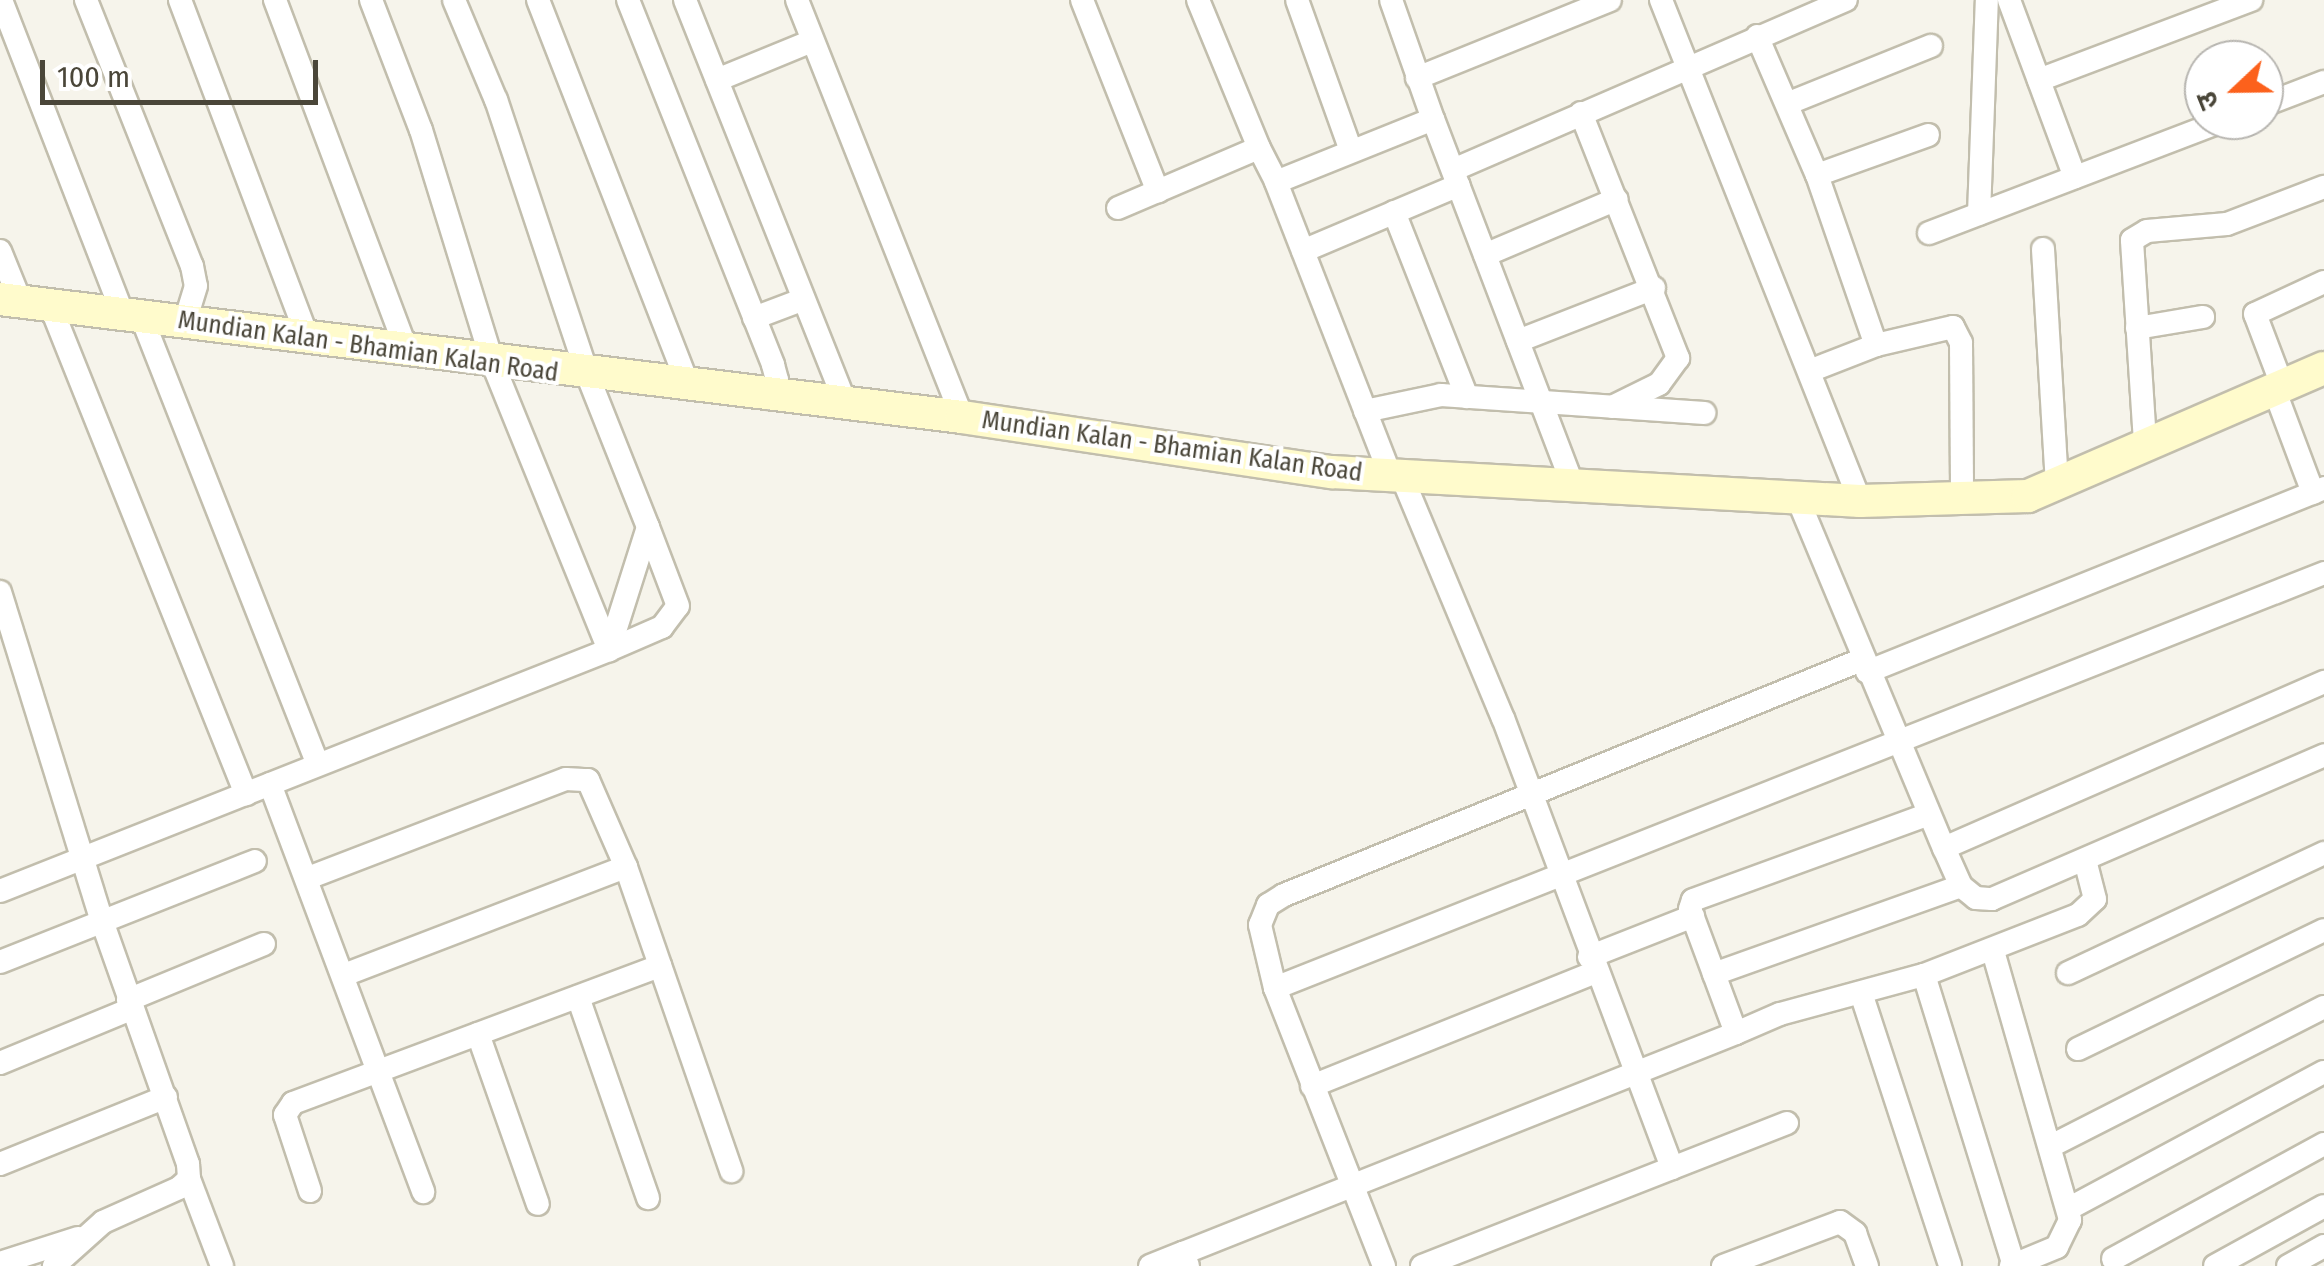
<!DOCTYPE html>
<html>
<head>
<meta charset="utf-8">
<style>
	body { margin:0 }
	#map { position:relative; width:2324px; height:1266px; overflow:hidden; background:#f6f4eb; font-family:"Fira Sans Condensed","Noto Sans Devanagari",sans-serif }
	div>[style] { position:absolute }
	.roads { filter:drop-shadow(2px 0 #c2bead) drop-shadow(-2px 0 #c2bead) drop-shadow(0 2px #c2bead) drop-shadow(0 -2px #c2bead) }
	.street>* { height:22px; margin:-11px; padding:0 11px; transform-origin:11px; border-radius:11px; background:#fff }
	.secondary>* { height:32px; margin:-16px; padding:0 16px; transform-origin:16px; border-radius:16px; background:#fffbcc }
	span { translate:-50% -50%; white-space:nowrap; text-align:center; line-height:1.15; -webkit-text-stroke:8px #fff; paint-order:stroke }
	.street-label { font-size:25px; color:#4a4639 }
	.north { position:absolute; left:2184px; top:40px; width:100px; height:100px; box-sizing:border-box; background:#fff; border:2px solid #b7b5b0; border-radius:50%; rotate:248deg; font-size:28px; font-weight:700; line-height:40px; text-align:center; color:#4a4639 }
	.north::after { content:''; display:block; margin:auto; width:35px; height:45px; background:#fc611c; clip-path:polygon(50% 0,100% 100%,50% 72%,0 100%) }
	.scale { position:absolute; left:40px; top:60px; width:278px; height:45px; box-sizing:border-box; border:5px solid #4a4639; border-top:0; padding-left:12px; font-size:30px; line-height:35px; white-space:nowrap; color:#4a4639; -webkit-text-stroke:8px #fff; paint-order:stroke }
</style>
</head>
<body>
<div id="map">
	<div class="roads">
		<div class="street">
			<i style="left:1px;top:0;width:338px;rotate:68.8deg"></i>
			<i style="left:86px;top:0;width:286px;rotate:68.3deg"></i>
			<i style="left:192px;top:266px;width:20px;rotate:79deg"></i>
			<i style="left:196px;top:286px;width:38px;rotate:107deg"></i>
			<i style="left:180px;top:0;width:362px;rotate:69.3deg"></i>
			<i style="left:275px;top:0;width:376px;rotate:69.4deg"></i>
			<i style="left:371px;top:0;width:139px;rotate:69deg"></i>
			<i style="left:421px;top:130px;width:245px;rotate:72.9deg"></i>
			<i style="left:493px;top:364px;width:309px;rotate:67.9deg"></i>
			<i style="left:609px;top:650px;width:58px;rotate:-23.5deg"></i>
			<i style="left:662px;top:627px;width:26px;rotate:-53deg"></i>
			<i style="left:678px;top:606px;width:85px;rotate:-110.8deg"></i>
			<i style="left:538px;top:0;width:416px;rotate:68.7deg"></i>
			<i style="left:628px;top:0;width:393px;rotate:68.3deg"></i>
			<i style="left:773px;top:365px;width:16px;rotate:75deg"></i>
			<i style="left:777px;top:380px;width:20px;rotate:114deg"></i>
			<i style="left:685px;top:0;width:438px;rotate:68.3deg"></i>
			<i style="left:797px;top:0;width:448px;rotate:68.4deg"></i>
			<i style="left:1082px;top:0;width:206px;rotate:68.4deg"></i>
			<i style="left:1198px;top:0;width:160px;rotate:67.6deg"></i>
			<i style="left:1297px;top:0;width:160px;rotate:70.3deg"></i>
			<i style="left:1391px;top:0;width:126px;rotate:70.6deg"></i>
			<i style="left:1433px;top:119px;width:169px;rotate:158.1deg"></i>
			<i style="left:1276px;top:182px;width:317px;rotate:68.7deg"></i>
			<i style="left:1661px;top:0;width:539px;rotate:68.34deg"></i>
			<i style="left:2009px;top:0;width:189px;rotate:69.6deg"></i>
			<i style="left:1757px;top:36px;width:151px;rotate:66.7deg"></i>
			<i style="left:1817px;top:175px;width:180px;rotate:70.9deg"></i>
			<i style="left:1417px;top:78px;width:208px;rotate:-22deg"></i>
			<i style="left:717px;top:80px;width:103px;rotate:-22.3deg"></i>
			<i style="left:2039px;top:80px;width:227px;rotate:-20.7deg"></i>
			<i style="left:1789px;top:103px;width:153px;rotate:-21.9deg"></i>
			<i style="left:2264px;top:105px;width:64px;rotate:-21deg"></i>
			<i style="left:1581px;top:113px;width:264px;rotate:68.4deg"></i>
			<i style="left:1678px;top:358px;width:32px;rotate:126deg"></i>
			<i style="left:1659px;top:384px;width:52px;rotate:153.9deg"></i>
			<i style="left:1433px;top:119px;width:390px;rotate:69.1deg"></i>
			<i style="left:1453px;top:170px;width:428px;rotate:-23.4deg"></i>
			<i style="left:1817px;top:175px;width:118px;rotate:-19.8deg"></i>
			<i style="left:1118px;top:208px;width:153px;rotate:-23.1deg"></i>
			<i style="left:1259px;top:148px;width:38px;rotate:63deg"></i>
			<i style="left:1394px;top:212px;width:199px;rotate:68.5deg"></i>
			<i style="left:1979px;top:214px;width:214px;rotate:-87.9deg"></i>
			<i style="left:1929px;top:233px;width:317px;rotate:-20.9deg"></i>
			<i style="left:2043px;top:249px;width:236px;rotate:86.6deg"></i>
			<i style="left:0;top:251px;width:56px;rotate:68deg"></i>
			<i style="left:1303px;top:251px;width:169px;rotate:-22.9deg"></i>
			<i style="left:1485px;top:255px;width:143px;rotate:-23deg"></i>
			<i style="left:51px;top:307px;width:525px;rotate:68.18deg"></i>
			<i style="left:142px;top:318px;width:479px;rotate:68.5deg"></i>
			<i style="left:754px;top:318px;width:53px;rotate:-20.8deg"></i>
			<i style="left:2137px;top:328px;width:67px;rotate:-9.5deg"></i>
			<i style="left:1518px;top:341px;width:146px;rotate:-21.3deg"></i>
			<i style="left:1812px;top:370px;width:69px;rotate:-21.3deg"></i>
			<i style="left:1876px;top:345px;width:79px;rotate:-13.2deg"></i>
			<i style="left:1953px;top:327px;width:18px;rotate:63deg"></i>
			<i style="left:1961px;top:343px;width:158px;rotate:89.6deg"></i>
			<i style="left:2282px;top:385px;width:76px;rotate:-110.8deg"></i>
			<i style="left:2255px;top:314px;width:76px;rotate:-24.9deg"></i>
			<i style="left:2274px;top:389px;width:111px;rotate:69.4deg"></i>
			<i style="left:1365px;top:411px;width:78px;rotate:-11.9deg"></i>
			<i style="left:1441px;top:395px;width:264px;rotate:3.9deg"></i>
			<i style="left:2145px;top:442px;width:202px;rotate:-93.7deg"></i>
			<i style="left:2132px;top:240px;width:17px;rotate:-31deg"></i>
			<i style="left:2147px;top:231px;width:80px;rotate:-5deg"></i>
			<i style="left:2227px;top:224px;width:104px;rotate:-20.9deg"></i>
			<i style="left:1402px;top:477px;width:261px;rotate:67.3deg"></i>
			<i style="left:1503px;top:718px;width:481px;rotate:69.4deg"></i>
			<i style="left:1797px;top:497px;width:381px;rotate:67.3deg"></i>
			<i style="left:1944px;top:848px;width:415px;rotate:-23.6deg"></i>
			<i style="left:0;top:592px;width:344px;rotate:72.8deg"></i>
			<i style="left:102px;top:921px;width:258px;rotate:70.5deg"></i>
			<i style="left:188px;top:1164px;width:15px;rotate:86deg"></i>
			<i style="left:189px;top:1179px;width:13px;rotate:138deg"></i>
			<i style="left:179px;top:1188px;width:83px;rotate:155.9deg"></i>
			<i style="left:103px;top:1222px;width:66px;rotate:138.1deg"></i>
			<i style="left:1867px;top:672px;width:493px;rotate:-21.9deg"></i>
			<i style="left:270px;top:784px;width:436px;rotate:69.4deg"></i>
			<i style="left:1944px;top:848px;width:42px;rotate:65.9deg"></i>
			<i style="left:1961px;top:886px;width:19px;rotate:39deg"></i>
			<i style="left:1976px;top:898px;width:16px;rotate:4deg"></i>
			<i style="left:1992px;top:899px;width:362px;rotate:-23.4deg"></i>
			<i style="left:308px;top:878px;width:276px;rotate:-21deg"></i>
			<i style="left:566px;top:779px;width:22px;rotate:3deg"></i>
			<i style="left:588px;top:780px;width:95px;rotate:66.4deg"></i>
			<i style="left:626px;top:867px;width:322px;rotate:70.9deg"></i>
			<i style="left:0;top:891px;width:655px;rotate:-21.59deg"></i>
			<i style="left:609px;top:650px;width:129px;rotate:-72.4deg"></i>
			<i style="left:648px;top:527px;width:162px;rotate:-111.7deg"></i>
			<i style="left:588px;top:376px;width:291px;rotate:-108.4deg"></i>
			<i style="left:496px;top:100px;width:108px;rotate:-112.8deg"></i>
			<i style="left:1993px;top:951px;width:280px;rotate:74deg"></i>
			<i style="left:2070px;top:1220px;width:30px;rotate:116deg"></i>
			<i style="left:2057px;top:1247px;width:50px;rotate:157.6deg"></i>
			<i style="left:1589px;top:957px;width:112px;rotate:-21.5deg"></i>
			<i style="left:0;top:962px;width:274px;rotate:-21.6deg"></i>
			<i style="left:2068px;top:973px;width:283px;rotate:-25.1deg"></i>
			<i style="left:1714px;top:974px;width:262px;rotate:-19.6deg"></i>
			<i style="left:344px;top:975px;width:302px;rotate:-21deg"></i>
			<i style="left:1924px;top:975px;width:304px;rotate:72.8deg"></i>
			<i style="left:1275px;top:988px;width:65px;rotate:-103.4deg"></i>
			<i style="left:1260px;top:925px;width:22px;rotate:-68deg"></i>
			<i style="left:1268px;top:905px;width:19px;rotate:-32deg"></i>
			<i style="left:1284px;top:895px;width:623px;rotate:-22.16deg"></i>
			<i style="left:1862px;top:996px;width:284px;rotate:71.9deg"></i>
			<i style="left:578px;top:997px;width:213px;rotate:70.8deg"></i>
			<i style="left:128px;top:1000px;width:147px;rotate:-22.4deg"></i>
			<i style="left:1736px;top:1033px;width:48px;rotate:-23.4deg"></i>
			<i style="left:1780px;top:1014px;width:149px;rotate:-15.2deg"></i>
			<i style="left:1924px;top:975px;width:165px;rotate:-21.3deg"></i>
			<i style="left:2078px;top:915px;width:23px;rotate:-43deg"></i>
			<i style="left:2095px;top:899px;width:40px;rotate:-104.4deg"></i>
			<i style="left:478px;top:1034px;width:180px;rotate:70.6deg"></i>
			<i style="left:2078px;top:1049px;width:273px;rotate:-25.8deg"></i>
			<i style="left:0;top:1063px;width:142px;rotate:-22.4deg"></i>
			<i style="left:1312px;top:1086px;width:306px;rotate:-21.9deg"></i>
			<i style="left:2051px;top:1146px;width:306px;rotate:-27deg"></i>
			<i style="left:0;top:1164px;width:179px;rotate:-22deg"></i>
			<i style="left:189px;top:1179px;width:93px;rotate:69.2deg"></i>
			<i style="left:310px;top:1191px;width:80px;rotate:-108.2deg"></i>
			<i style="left:285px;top:1115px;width:14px;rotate:-56deg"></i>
			<i style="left:293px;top:1103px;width:392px;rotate:-20.5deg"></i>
			<i style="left:2068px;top:1209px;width:290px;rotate:-28.2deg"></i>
			<i style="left:2113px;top:1259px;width:240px;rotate:-28.6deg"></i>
			<i style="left:0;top:1263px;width:82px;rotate:-17.8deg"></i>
			<i style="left:1150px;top:1266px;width:35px;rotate:-22deg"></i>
			<i style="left:1188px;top:1266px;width:14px;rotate:-111deg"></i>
			<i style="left:1183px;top:1253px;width:595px;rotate:-21.69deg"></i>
			<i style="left:1736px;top:1033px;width:132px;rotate:-110.4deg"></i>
			<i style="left:1690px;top:909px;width:9px;rotate:-72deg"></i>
			<i style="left:1693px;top:900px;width:251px;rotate:-20deg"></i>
			<i style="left:1384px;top:1266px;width:299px;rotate:-111.4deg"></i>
			<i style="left:1275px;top:988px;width:1128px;rotate:-21.58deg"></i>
			<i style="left:1422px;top:1266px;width:392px;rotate:-21.4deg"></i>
			<i style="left:1723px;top:1266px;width:125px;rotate:-20.6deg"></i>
			<i style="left:1840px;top:1222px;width:19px;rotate:36deg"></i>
			<i style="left:1855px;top:1233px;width:35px;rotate:70deg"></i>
			<i style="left:2215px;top:1266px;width:124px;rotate:-28.8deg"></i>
			<i style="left:2288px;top:1266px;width:41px;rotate:-29.1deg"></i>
		</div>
		<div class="secondary">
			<i style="left:0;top:299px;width:969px;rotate:6.99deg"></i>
			<i style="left:962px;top:417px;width:374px;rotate:8.5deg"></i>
			<i style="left:1332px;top:472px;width:529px;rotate:3.14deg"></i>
			<i style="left:1860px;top:501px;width:168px;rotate:-1.7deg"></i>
			<i style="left:2028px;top:496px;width:322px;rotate:-23.4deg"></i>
		</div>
	</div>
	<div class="street-label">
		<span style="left:368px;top:347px;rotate:8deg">Mundian Kalan - Bhamian Kalan Road</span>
		<span style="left:1172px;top:447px;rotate:8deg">Mundian Kalan - Bhamian Kalan Road</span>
	</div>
	<div class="north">उ</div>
	<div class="scale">100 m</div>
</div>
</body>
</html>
